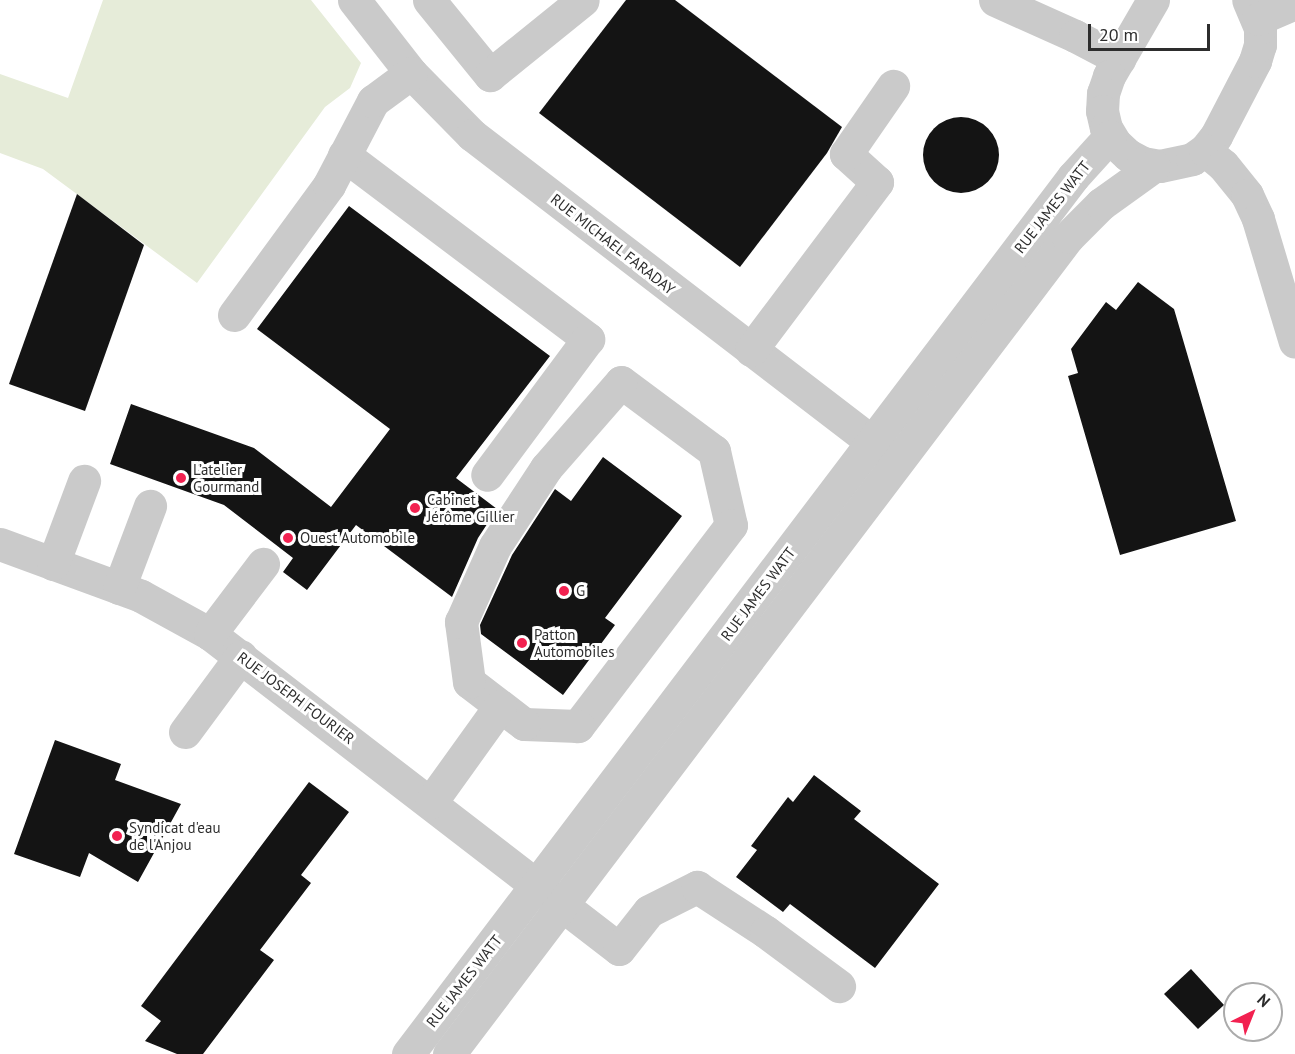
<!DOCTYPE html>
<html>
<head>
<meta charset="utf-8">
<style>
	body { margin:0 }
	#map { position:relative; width:1295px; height:1054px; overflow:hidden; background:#fff; font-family:"PT Sans",sans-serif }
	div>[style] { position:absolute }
	.green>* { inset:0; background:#e6ecd9 }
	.building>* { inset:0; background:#141414 }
	.round { border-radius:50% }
	.minor>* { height:33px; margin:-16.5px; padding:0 16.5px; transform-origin:16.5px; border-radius:16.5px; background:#cacaca }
	.dots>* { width:16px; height:16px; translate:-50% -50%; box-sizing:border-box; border:3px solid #fff; border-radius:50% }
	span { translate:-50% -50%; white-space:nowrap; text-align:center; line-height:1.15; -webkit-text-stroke:6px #fff; paint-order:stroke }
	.street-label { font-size:15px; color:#2d2d2d }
	.poi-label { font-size:15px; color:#2d2d2d }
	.left { translate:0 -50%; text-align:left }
	.north { position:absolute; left:1223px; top:982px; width:60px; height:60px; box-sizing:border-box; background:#fff; border:2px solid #ababab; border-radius:50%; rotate:43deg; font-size:16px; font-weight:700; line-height:24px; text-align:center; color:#2d2d2d }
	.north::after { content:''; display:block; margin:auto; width:21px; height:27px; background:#f22150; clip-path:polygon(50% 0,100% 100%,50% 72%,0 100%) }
	.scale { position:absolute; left:1088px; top:24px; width:122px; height:27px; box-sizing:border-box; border:3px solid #2d2d2d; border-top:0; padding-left:8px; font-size:18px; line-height:21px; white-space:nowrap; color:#2d2d2d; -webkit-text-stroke:4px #fff; paint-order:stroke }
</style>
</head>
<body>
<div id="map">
	<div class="green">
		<i style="clip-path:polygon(103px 0,311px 0,361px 63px,350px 88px,325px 107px,197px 283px,43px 169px,0 153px,0 74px,68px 98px)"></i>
	</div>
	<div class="building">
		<i style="clip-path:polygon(626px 0,675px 0,842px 127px,827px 153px,740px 267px,539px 113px)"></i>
		<i class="round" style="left:923px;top:117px;width:76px;height:76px"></i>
		<i style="clip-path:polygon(77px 194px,144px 245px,85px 411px,9px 384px)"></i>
		<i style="clip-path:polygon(349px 206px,550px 356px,456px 478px,497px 509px,478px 538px,452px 597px,356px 525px,307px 590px,283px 572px,293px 558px,224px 505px,110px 464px,131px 404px,254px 448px,331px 507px,390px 429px,257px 329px)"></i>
		<i style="clip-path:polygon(1138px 282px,1174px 309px,1236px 521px,1120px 555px,1068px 376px,1078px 373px,1071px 349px,1106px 302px,1116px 310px)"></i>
		<i style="clip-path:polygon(603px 457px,682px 516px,605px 618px,615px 625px,563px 695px,481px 634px,480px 625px,512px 555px,555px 489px,571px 501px)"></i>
		<i style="clip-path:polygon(55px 740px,121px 764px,115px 780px,181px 804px,138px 882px,89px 853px,80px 877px,14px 854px)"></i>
		<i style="clip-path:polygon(814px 775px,861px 811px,854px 819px,939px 884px,875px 968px,790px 904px,783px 912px,736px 877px,757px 850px,751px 846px,788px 797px,793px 802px)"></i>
		<i style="clip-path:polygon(309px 782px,349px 812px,301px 875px,311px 883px,260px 950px,274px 960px,203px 1054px,177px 1054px,145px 1041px,161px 1021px,141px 1006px)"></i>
		<i style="clip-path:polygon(1191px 969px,1224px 1005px,1198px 1029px,1164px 994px)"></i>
	</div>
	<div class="minor">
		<i style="left:354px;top:0;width:93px;rotate:52deg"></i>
		<i style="left:411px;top:73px;width:87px;rotate:45.5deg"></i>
		<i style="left:472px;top:135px;width:526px;rotate:37.5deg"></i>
		<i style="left:429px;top:0;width:97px;rotate:50.9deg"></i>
		<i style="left:490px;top:75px;width:119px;rotate:-38.9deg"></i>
		<i style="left:995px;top:0;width:88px;rotate:24.2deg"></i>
		<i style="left:1075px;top:36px;width:50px;rotate:27.6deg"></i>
		<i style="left:1153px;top:0;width:88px;rotate:120.1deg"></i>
		<i style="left:1109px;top:76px;width:18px;rotate:109deg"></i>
		<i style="left:1103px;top:93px;width:18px;rotate:93deg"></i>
		<i style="left:1102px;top:111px;width:17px;rotate:77deg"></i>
		<i style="left:1106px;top:128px;width:17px;rotate:59deg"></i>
		<i style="left:1115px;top:143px;width:18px;rotate:43deg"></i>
		<i style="left:1128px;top:155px;width:17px;rotate:28deg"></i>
		<i style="left:1143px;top:163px;width:17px;rotate:10deg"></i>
		<i style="left:1160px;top:166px;width:33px;rotate:-12deg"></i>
		<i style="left:1192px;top:159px;width:16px;rotate:-35deg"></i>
		<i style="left:1205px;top:150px;width:18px;rotate:-52deg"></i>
		<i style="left:1216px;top:136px;width:85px;rotate:-62.5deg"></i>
		<i style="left:1255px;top:61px;width:17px;rotate:-73deg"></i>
		<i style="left:1260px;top:45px;width:17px;rotate:-90deg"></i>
		<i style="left:1260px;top:28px;width:30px;rotate:-113deg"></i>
		<i style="left:1258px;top:19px;width:40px;rotate:-23.4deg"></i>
		<i style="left:1205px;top:150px;width:23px;rotate:40deg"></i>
		<i style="left:1223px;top:165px;width:38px;rotate:51deg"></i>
		<i style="left:1247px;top:195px;width:26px;rotate:65deg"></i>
		<i style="left:1258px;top:219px;width:128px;rotate:73.3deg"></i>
		<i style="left:344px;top:155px;width:306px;rotate:37deg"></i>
		<i style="left:588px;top:339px;width:169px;rotate:126.6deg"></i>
		<i style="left:234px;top:315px;width:161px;rotate:-53.8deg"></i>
		<i style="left:329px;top:185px;width:95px;rotate:-62.4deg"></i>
		<i style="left:373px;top:101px;width:47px;rotate:-36.4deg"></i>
		<i style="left:751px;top:350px;width:210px;rotate:-53.1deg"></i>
		<i style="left:877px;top:182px;width:42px;rotate:-137.9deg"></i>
		<i style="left:846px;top:154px;width:83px;rotate:-55.3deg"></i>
		<i style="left:621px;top:382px;width:116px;rotate:36.6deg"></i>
		<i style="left:714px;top:451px;width:76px;rotate:77.1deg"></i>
		<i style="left:731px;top:525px;width:253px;rotate:127.3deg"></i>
		<i style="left:578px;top:726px;width:54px;rotate:-177.9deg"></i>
		<i style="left:524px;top:724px;width:69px;rotate:-142.6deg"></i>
		<i style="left:469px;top:682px;width:61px;rotate:-97.6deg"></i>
		<i style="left:461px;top:622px;width:83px;rotate:-65.9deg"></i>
		<i style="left:495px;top:546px;width:93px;rotate:-56.8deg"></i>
		<i style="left:546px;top:468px;width:114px;rotate:-48.9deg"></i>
		<i style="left:0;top:544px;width:150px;rotate:20.2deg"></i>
		<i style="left:141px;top:596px;width:79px;rotate:28.8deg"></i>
		<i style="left:210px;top:634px;width:516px;rotate:37.6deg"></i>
		<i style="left:619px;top:949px;width:48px;rotate:-51.7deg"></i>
		<i style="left:649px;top:911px;width:54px;rotate:-26.6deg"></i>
		<i style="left:697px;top:887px;width:82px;rotate:33.1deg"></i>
		<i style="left:766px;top:932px;width:91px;rotate:36.5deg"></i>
		<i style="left:53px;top:564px;width:89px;rotate:-69.5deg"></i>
		<i style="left:119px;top:588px;width:88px;rotate:-69.3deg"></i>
		<i style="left:210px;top:634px;width:88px;rotate:-52.9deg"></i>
		<i style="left:185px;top:732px;width:94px;rotate:-53.6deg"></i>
		<i style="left:431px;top:802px;width:118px;rotate:-54.3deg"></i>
		<i style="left:408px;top:1054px;width:1101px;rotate:-52.83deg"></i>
		<i style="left:1073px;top:177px;width:55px;rotate:-47.9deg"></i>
		<i style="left:449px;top:1054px;width:1025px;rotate:-52.85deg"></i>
		<i style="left:1068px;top:237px;width:47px;rotate:-45deg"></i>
		<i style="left:1101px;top:204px;width:65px;rotate:-35.6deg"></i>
	</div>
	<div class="dots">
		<i style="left:181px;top:478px;background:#f22150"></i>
		<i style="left:415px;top:508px;background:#f22150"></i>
		<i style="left:288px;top:538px;background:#f22150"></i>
		<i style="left:564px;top:591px;background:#f22150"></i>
		<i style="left:522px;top:643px;background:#f22150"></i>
		<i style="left:117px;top:836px;background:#f22150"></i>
	</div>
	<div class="street-label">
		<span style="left:1052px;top:207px;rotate:-52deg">RUE JAMES WATT</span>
		<span style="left:613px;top:244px;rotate:38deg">RUE MICHAEL FARADAY</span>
		<span style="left:758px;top:594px;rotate:-53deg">RUE JAMES WATT</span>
		<span style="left:296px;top:698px;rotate:37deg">RUE JOSEPH FOURIER</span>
		<span style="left:464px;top:981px;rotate:-52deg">RUE JAMES WATT</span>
	</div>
	<div class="poi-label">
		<span class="left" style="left:193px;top:478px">L’atelier<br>Gourmand</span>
		<span class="left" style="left:427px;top:508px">Cabinet<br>Jérôme Gillier</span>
		<span class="left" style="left:300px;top:538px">Ouest Automobile</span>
		<span class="left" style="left:576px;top:591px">G</span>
		<span class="left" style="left:534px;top:643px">Patton<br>Automobiles</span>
		<span class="left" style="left:129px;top:836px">Syndicat d'eau<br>de l'Anjou</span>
	</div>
	<div class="north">N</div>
	<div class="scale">20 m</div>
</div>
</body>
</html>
